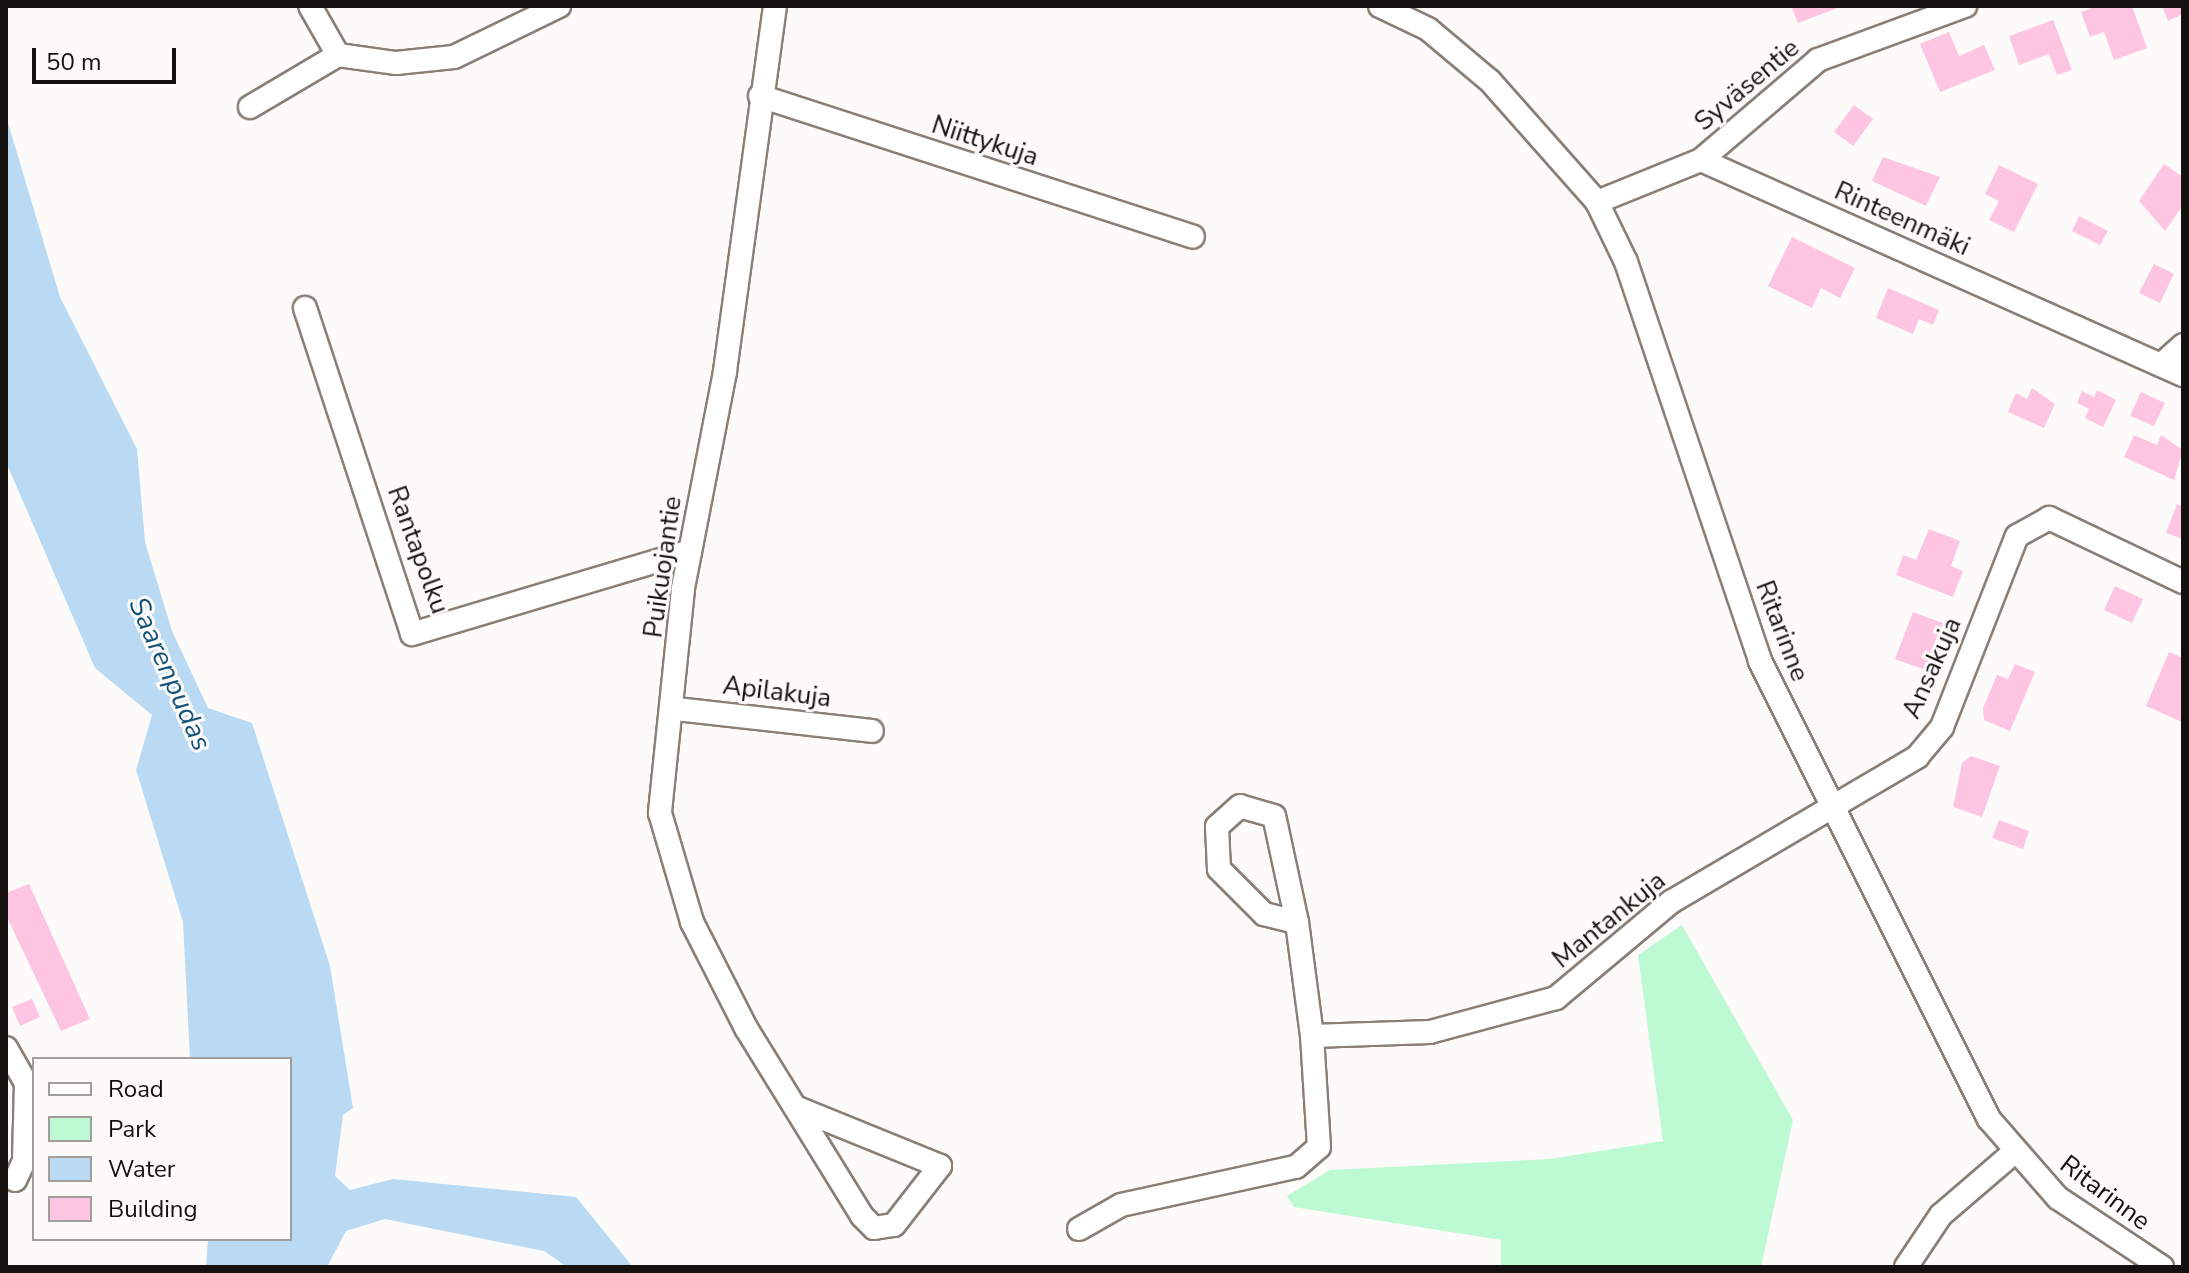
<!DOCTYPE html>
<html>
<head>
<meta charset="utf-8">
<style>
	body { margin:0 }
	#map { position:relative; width:2189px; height:1273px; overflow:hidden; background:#fdfbf9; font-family:"Nunito Sans",sans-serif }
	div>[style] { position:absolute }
	.green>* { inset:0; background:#bdf9d2 }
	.water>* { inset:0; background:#badaf3 }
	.building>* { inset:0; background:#fdc5e2 }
	.roads { filter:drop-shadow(2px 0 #897f77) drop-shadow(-2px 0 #897f77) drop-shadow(0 2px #897f77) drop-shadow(0 -2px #897f77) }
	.minor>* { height:22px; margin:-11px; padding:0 11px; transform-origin:11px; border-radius:11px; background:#fff }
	span { translate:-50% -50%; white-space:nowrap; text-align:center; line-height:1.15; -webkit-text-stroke:6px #fdfbf9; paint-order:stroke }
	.street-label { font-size:26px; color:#15110e }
	.water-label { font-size:28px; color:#13537b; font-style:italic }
	.frame { position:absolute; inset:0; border:8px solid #15110e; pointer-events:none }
	.legend { position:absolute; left:32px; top:1057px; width:260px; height:184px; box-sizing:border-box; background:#fdfbf9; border:2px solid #a09d9b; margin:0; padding:10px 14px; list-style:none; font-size:24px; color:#15110e }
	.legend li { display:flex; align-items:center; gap:16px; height:40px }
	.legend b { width:40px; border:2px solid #a09d9b }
	.scale { position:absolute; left:32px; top:48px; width:144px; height:36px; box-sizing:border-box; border:4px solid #15110e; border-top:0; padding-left:10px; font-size:24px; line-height:28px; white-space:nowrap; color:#15110e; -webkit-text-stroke:6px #fdfbf9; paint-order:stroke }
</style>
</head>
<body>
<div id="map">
	<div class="green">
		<i style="clip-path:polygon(1682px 925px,1793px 1120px,1761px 1267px,1501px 1267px,1501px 1240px,1294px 1207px,1287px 1196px,1330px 1170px,1550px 1159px,1663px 1141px,1638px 955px)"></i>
	</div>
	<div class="water">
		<i style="clip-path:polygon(6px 116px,60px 297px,137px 449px,145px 542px,172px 631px,208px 708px,252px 723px,330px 966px,353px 1108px,343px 1115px,335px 1176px,350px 1190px,393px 1179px,576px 1197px,633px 1267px,567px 1267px,544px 1251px,385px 1219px,346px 1231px,327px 1267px,206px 1267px,208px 1239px,290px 1239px,290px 1059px,190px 1059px,183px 922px,136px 770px,152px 715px,95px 668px,6px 462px)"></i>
	</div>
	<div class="building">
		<i style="clip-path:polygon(1791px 6px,1843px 6px,1798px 23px)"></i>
		<i style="clip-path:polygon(2098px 6px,2132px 6px,2147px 48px,2114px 60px,2104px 32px,2090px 37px,2081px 12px)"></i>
		<i style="clip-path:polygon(2162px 6px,2183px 6px,2183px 14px,2168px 21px)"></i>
		<i style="clip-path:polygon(2053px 20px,2072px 70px,2057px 75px,2049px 54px,2019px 65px,2009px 36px)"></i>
		<i style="clip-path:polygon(1949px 32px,1959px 56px,1984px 45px,1995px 70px,1940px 92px,1920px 44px)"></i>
		<i style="clip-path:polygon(1854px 105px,1873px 119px,1853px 146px,1834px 132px)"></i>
		<i style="clip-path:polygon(1883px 157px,1940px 177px,1926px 206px,1872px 181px)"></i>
		<i style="clip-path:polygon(2164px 164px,2183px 177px,2183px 205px,2165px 231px,2139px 201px)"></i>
		<i style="clip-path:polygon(1999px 165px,2038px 184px,2014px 232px,1989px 220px,1999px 201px,1985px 194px)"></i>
		<i style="clip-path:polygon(2079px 216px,2108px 231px,2100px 245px,2072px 231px)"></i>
		<i style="clip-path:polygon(1792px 237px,1855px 268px,1840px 298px,1821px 288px,1812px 308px,1768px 286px)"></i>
		<i style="clip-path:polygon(2154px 264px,2174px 274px,2160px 303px,2139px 293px)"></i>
		<i style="clip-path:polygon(1888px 288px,1939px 310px,1933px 325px,1919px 319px,1913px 334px,1876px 318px)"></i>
		<i style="clip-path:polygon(2032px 388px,2055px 404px,2044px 428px,2008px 412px,2016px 393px,2027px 399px)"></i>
		<i style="clip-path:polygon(2097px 390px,2116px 400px,2103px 427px,2085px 418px,2089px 409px,2077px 403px,2082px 391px,2094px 397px)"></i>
		<i style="clip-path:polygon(2141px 392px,2165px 403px,2154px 426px,2130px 416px)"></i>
		<i style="clip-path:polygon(2134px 435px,2157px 445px,2161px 435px,2183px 450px,2174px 480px,2124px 457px)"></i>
		<i style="clip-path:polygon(2177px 504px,2183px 506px,2183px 539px,2166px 533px)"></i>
		<i style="clip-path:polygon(1929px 529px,1960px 541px,1951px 566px,1963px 571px,1953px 597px,1896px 575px,1903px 555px,1916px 560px)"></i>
		<i style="clip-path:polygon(2115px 586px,2143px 599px,2132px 623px,2104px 610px)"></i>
		<i style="clip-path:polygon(1913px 612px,1943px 623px,1925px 670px,1895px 659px)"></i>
		<i style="clip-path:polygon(2169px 652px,2183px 658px,2182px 722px,2146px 706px)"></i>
		<i style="clip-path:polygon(2015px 664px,2035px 672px,2010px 731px,1984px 720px,1983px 708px,1997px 675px,2008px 679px)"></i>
		<i style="clip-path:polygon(1971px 756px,2000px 766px,1982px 817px,1953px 807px,1962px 763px)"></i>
		<i style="clip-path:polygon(1999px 820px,2029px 831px,2023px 849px,1992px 838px)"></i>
		<i style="clip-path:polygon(29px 884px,90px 1019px,61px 1031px,6px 915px,6px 893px)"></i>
		<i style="clip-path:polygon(32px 999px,40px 1017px,20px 1026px,12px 1007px)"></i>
	</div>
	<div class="roads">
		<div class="minor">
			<i style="left:310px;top:6px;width:56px;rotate:60.3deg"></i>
			<i style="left:338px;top:55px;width:59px;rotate:7.9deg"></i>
			<i style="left:396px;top:63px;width:58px;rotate:-5.9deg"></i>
			<i style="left:454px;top:57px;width:117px;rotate:-25.9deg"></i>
			<i style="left:775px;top:6px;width:369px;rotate:97.8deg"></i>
			<i style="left:725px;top:372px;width:221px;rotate:101deg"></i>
			<i style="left:683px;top:589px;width:225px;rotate:95.9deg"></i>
			<i style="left:660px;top:813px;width:114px;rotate:73.6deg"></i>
			<i style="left:692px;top:922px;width:119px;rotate:63deg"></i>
			<i style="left:746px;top:1028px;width:221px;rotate:58.3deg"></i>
			<i style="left:862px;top:1216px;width:17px;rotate:45deg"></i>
			<i style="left:874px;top:1228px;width:20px;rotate:-9deg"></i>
			<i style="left:894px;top:1225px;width:75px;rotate:-52.1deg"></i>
			<i style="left:940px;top:1166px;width:154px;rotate:-157.9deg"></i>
			<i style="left:1380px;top:6px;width:53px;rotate:25.6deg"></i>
			<i style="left:1428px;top:29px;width:81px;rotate:40deg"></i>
			<i style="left:1490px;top:81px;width:162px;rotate:48.5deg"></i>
			<i style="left:1597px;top:202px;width:67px;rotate:64.2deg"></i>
			<i style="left:1626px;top:262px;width:421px;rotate:71.4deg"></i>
			<i style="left:1760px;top:661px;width:512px;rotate:63.43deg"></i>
			<i style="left:1989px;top:1119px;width:105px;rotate:48.9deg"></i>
			<i style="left:2058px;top:1198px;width:125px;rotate:33.6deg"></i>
			<i style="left:760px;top:96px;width:455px;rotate:18deg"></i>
			<i style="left:250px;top:107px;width:102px;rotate:-30.6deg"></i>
			<i style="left:1701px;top:160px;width:154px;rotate:-40.5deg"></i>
			<i style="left:1818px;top:60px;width:157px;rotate:-20.2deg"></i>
			<i style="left:1597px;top:202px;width:112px;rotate:-22deg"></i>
			<i style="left:1701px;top:160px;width:528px;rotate:24.04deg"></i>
			<i style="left:305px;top:308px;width:343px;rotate:71.8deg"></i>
			<i style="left:412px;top:634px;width:290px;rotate:-16.6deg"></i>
			<i style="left:2161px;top:365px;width:30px;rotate:-42deg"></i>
			<i style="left:676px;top:709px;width:197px;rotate:6.4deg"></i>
			<i style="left:1312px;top:1036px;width:118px;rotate:-1.9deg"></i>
			<i style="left:1430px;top:1032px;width:131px;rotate:-15.1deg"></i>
			<i style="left:1556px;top:998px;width:150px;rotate:-39.9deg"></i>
			<i style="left:1671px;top:902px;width:286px;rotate:-30.5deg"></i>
			<i style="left:1917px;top:757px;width:39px;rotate:-50deg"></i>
			<i style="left:1942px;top:727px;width:205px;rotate:-68.6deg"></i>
			<i style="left:2017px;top:536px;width:37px;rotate:-29deg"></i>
			<i style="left:2049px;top:518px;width:148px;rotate:25.5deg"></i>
			<i style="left:6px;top:1048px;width:40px;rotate:60.3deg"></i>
			<i style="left:26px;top:1083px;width:78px;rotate:91.5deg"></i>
			<i style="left:24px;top:1161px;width:21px;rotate:115deg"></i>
			<i style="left:1079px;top:1229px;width:48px;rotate:-29.7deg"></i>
			<i style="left:1121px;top:1205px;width:179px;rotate:-12.3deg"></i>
			<i style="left:1296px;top:1167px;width:30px;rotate:-41deg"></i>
			<i style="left:1319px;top:1147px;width:111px;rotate:-93.6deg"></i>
			<i style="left:1312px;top:1036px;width:115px;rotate:-97.5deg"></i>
			<i style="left:1297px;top:922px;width:108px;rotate:-102.2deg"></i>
			<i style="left:1274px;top:816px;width:35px;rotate:-164deg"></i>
			<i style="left:1240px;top:806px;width:31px;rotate:138deg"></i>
			<i style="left:1217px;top:827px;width:42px;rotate:87.3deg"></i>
			<i style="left:1219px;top:869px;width:64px;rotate:45deg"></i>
			<i style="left:1264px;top:914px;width:34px;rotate:14deg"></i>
			<i style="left:1906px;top:1267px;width:63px;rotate:-56.1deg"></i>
			<i style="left:1941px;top:1215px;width:95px;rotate:-40.7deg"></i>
		</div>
	</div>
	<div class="street-label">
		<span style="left:1747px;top:85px;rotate:-40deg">Syväsentie</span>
		<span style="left:985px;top:141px;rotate:18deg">Niittykuja</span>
		<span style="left:1902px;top:219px;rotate:24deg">Rinteenmäki</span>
		<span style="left:418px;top:550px;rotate:70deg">Rantapolku</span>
		<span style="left:663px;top:567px;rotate:-82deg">Puikuojantie</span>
		<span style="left:1782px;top:631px;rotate:69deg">Ritarinne</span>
		<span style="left:1932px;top:668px;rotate:-66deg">Ansakuja</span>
		<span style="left:777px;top:692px;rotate:7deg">Apilakuja</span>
		<span style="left:1609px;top:920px;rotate:-39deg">Mantankuja</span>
		<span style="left:2105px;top:1193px;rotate:37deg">Ritarinne</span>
	</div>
	<div class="water-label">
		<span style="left:170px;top:674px;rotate:66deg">Saarenpudas</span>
	</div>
	<div class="frame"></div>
	<ul class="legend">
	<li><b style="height:10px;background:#fff"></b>Road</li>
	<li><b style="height:22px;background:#bdf9d2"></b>Park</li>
	<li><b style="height:22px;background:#badaf3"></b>Water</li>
	<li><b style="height:22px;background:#fdc5e2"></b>Building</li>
	</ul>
	<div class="scale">50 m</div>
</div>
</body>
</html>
